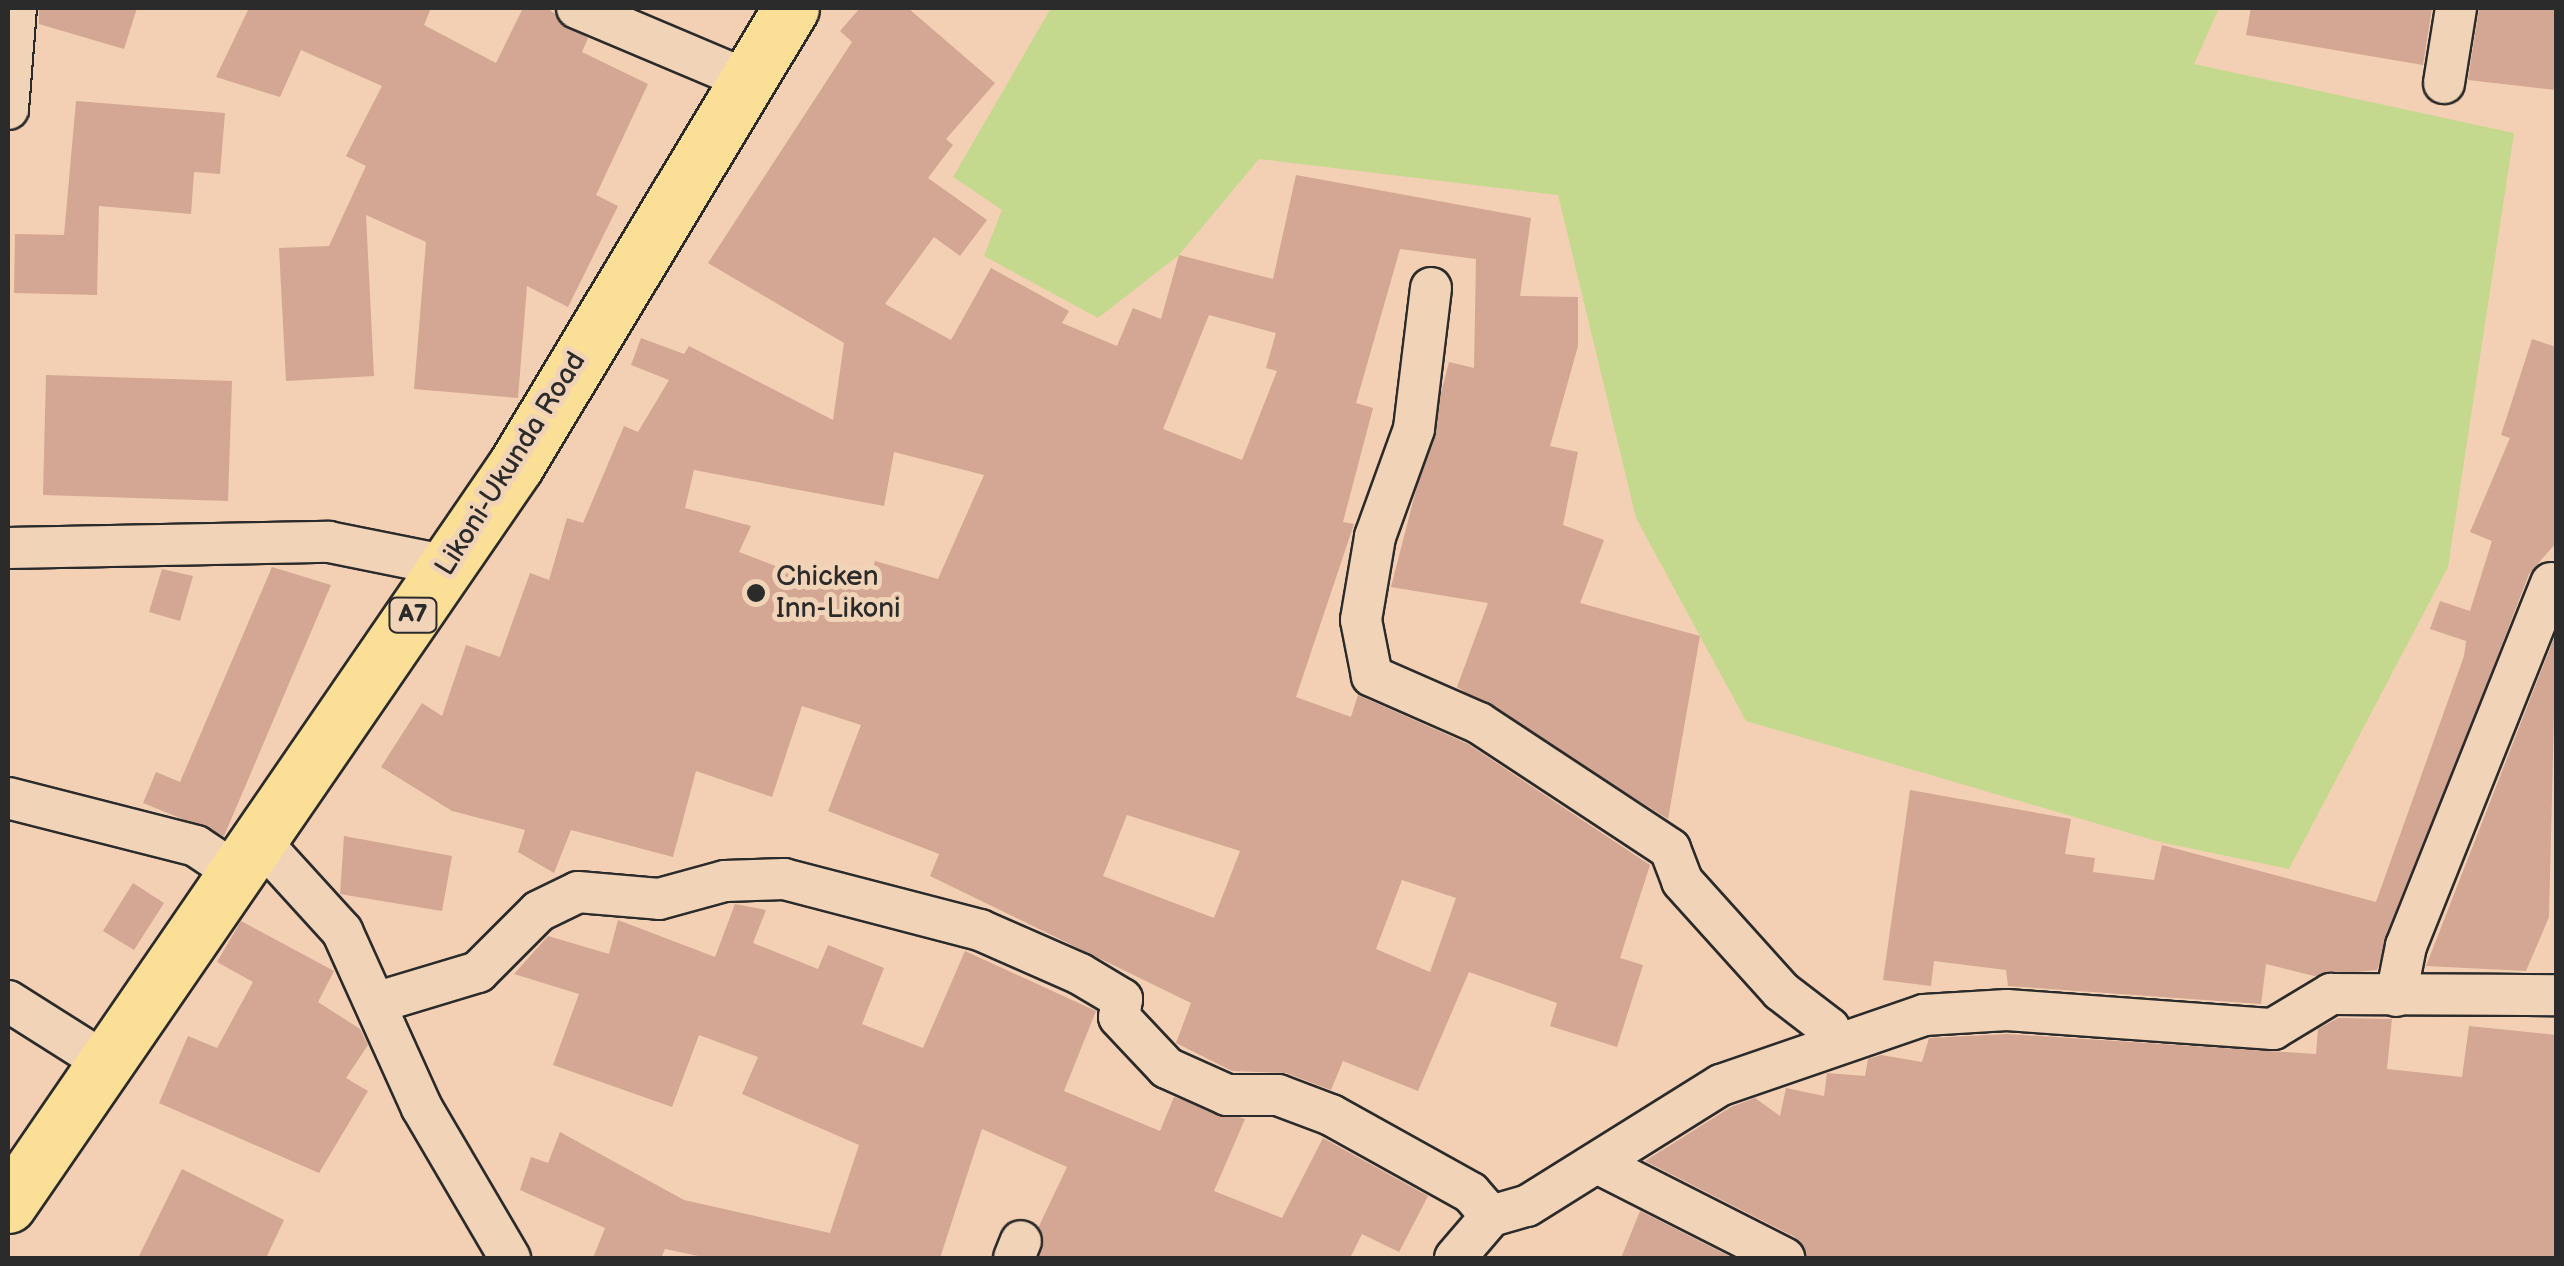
<!DOCTYPE html>
<html>
<head>
<meta charset="utf-8">
<style>
	body { margin:0 }
	#map { position:relative; width:2564px; height:1266px; overflow:hidden; background:#f3cfb4; font-family:"Balsamiq Sans",sans-serif }
	div>[style] { position:absolute }
	.green>* { inset:0; background:#c5d98e }
	.building>* { inset:0; background:#d3a793 }
	.roads { filter:drop-shadow(2px 0 #2b2b2b) drop-shadow(-2px 0 #2b2b2b) drop-shadow(0 2px #2b2b2b) drop-shadow(0 -2px #2b2b2b) }
	.minor>* { height:40px; margin:-20px; padding:0 20px; transform-origin:20px; border-radius:20px; background:#f1d4b8 }
	.highway>* { height:55px; margin:-27.5px; padding:0 27.5px; transform-origin:27.5px; border-radius:27.5px; background:#fbdf96 }
	.dots>* { width:28px; height:28px; translate:-50% -50%; box-sizing:border-box; border:5px solid #f1d4b8; border-radius:50% }
	span { translate:-50% -50%; white-space:nowrap; text-align:center; line-height:1.15; -webkit-text-stroke:10px #f1d4b8; paint-order:stroke }
	.shield-label span { padding:2px 8px; background:#f1d4b8; border:2px solid; border-radius:8px; -webkit-text-stroke-width:0 }
	.shield-label { font-size:25px; color:#2b2b2b; font-weight:700 }
	.street-label { font-size:28px; color:#2b2b2b }
	.poi-label { font-size:28px; color:#2b2b2b }
	.left { translate:0 -50%; text-align:left }
	.frame { position:absolute; inset:0; border:10px solid #2b2b2b; pointer-events:none }
</style>
</head>
<body>
<div id="map">
	<div class="green">
		<i style="clip-path:polygon(1051px 8px,2219px 8px,2194px 64px,2514px 133px,2448px 567px,2289px 869px,2160px 842px,1746px 721px,1636px 518px,1558px 195px,1259px 159px,1179px 255px,1098px 318px,984px 256px,1002px 210px,953px 177px)"></i>
	</div>
	<div class="building">
		<i style="clip-path:polygon(39px 8px,137px 8px,124px 49px,39px 24px)"></i>
		<i style="clip-path:polygon(249px 8px,431px 8px,424px 25px,496px 63px,523px 8px,547px 8px,588px 38px,582px 52px,648px 84px,596px 195px,618px 206px,568px 307px,527px 286px,518px 398px,414px 389px,426px 242px,366px 215px,374px 376px,286px 381px,279px 248px,329px 246px,366px 166px,346px 156px,382px 86px,301px 50px,280px 97px,216px 77px)"></i>
		<i style="clip-path:polygon(evenodd,860px 8px,908px 8px,995px 83px,946px 139px,953px 145px,928px 178px,987px 220px,960px 256px,934px 237px,885px 304px,951px 340px,991px 268px,1069px 311px,1062px 323px,1117px 346px,1133px 308px,1161px 319px,1179px 255px,1273px 279px,1296px 175px,1531px 218px,1520px 296px,1578px 297px,1578px 346px,1550px 446px,1578px 452px,1563px 525px,1604px 540px,1580px 603px,1700px 636px,1668px 819px,1457px 687px,1488px 603px,1391px 587px,1449px 362px,1474px 368px,1476px 259px,1400px 249px,1356px 403px,1373px 408px,1343px 522px,1354px 524px,1296px 697px,1351px 717px,1358px 695px,1468px 744px,1650px 865px,1620px 958px,1643px 965px,1617px 1047px,1550px 1026px,1557px 1003px,1469px 972px,1418px 1091px,1343px 1061px,1331px 1090px,1286px 1073px,1232px 1071px,1176px 1043px,1191px 1003px,930px 876px,939px 854px,828px 811px,861px 725px,802px 706px,772px 797px,696px 771px,673px 857px,571px 830px,554px 873px,518px 852px,525px 830px,452px 811px,381px 767px,422px 703px,442px 716px,466px 645px,500px 657px,530px 573px,549px 580px,567px 518px,583px 523px,624px 426px,638px 432px,669px 380px,631px 365px,641px 338px,684px 354px,689px 346px,833px 420px,844px 343px,708px 263px,852px 42px,840px 31px,860px 8px,1209px 315px,1276px 333px,1266px 368px,1277px 371px,1242px 460px,1163px 429px,1209px 315px,860px 8px,894px 452px,984px 475px,938px 579px,875px 561px,869px 584px,821px 569px,817px 582px,739px 552px,751px 526px,685px 508px,694px 470px,884px 506px,894px 452px,860px 8px,1127px 815px,1240px 851px,1214px 918px,1103px 876px,1127px 815px,860px 8px,1402px 880px,1456px 898px,1430px 972px,1376px 949px,1402px 880px)"></i>
		<i style="clip-path:polygon(2251px 8px,2432px 8px,2423px 65px,2246px 35px)"></i>
		<i style="clip-path:polygon(2479px 8px,2556px 8px,2556px 90px,2468px 80px)"></i>
		<i style="clip-path:polygon(76px 101px,225px 113px,220px 174px,194px 172px,191px 214px,99px 206px,97px 295px,14px 293px,15px 234px,64px 235px)"></i>
		<i style="clip-path:polygon(2532px 339px,2556px 347px,2556px 543px,2529px 574px,2377px 970px,2314px 976px,2266px 964px,2261px 1004px,2008px 986px,2006px 970px,1934px 961px,1931px 986px,1883px 980px,1910px 790px,2071px 819px,2065px 854px,2095px 858px,2093px 872px,2154px 880px,2162px 845px,2376px 902px,2464px 656px,2466px 641px,2430px 629px,2440px 601px,2470px 611px,2492px 541px,2470px 532px,2510px 438px,2501px 435px)"></i>
		<i style="clip-path:polygon(46px 375px,232px 381px,228px 501px,43px 495px)"></i>
		<i style="clip-path:polygon(272px 567px,331px 585px,224px 836px,143px 803px,156px 772px,180px 782px)"></i>
		<i style="clip-path:polygon(162px 569px,193px 576px,180px 621px,149px 612px)"></i>
		<i style="clip-path:polygon(2556px 633px,2549px 917px,2526px 971px,2426px 966px)"></i>
		<i style="clip-path:polygon(344px 836px,452px 856px,442px 911px,340px 894px)"></i>
		<i style="clip-path:polygon(133px 883px,164px 903px,134px 950px,103px 931px)"></i>
		<i style="clip-path:polygon(735px 904px,766px 910px,753px 943px,818px 969px,828px 945px,884px 968px,862px 1024px,923px 1048px,965px 951px,1096px 1011px,1064px 1091px,1160px 1131px,1174px 1097px,1245px 1119px,1214px 1191px,1282px 1218px,1323px 1138px,1428px 1196px,1399px 1252px,1362px 1234px,1350px 1258px,1039px 1258px,1039px 1226px,1067px 1167px,982px 1129px,940px 1258px,708px 1258px,665px 1249px,661px 1258px,593px 1258px,605px 1228px,520px 1190px,531px 1157px,548px 1163px,560px 1132px,684px 1200px,830px 1233px,859px 1145px,742px 1094px,758px 1057px,699px 1035px,672px 1107px,553px 1065px,579px 994px,514px 974px,548px 936px,609px 954px,618px 920px,715px 957px)"></i>
		<i style="clip-path:polygon(241px 921px,334px 971px,318px 1002px,360px 1029px,368px 1045px,346px 1078px,368px 1091px,319px 1173px,159px 1103px,188px 1036px,217px 1048px,253px 982px,217px 962px)"></i>
		<i style="clip-path:polygon(2338px 1018px,2392px 1019px,2387px 1069px,2462px 1077px,2469px 1026px,2556px 1035px,2556px 1258px,1807px 1258px,1795px 1237px,1645px 1161px,1731px 1107px,1755px 1098px,1780px 1116px,1786px 1088px,1824px 1096px,1827px 1073px,1865px 1076px,1868px 1059px,1881px 1055px,1922px 1062px,1929px 1038px,2007px 1034px,2316px 1054px,2318px 1029px)"></i>
		<i style="clip-path:polygon(182px 1169px,284px 1220px,266px 1258px,138px 1258px)"></i>
		<i style="clip-path:polygon(1640px 1211px,1733px 1258px,1621px 1258px)"></i>
	</div>
	<div class="roads">
		<div class="minor">
			<i style="left:577px;top:8px;width:180px;rotate:22.9deg"></i>
			<i style="left:2444px;top:83px;width:76px;rotate:-80.9deg"></i>
			<i style="left:8px;top:109px;width:101px;rotate:-85.5deg"></i>
			<i style="left:1431px;top:288px;width:142px;rotate:96.9deg"></i>
			<i style="left:1414px;top:429px;width:115px;rotate:109.9deg"></i>
			<i style="left:1375px;top:537px;width:84px;rotate:99.6deg"></i>
			<i style="left:1361px;top:620px;width:57px;rotate:78.9deg"></i>
			<i style="left:1372px;top:676px;width:117px;rotate:23.7deg"></i>
			<i style="left:1479px;top:723px;width:229px;rotate:33.4deg"></i>
			<i style="left:1670px;top:849px;width:34px;rotate:69deg"></i>
			<i style="left:1682px;top:881px;width:148px;rotate:48deg"></i>
			<i style="left:1781px;top:991px;width:61px;rotate:37.6deg"></i>
			<i style="left:1829px;top:1028px;width:12px;rotate:81deg"></i>
			<i style="left:8px;top:548px;width:321px;rotate:-1.1deg"></i>
			<i style="left:329px;top:542px;width:121px;rotate:11.4deg"></i>
			<i style="left:8px;top:798px;width:194px;rotate:14.3deg"></i>
			<i style="left:196px;top:846px;width:50px;rotate:33.7deg"></i>
			<i style="left:260px;top:841px;width:122px;rotate:47.7deg"></i>
			<i style="left:342px;top:931px;width:194px;rotate:65.7deg"></i>
			<i style="left:422px;top:1108px;width:174px;rotate:59.6deg"></i>
			<i style="left:2396px;top:996px;width:51px;rotate:-78.7deg"></i>
			<i style="left:2406px;top:946px;width:391px;rotate:-68.2deg"></i>
			<i style="left:8px;top:1001px;width:116px;rotate:32.3deg"></i>
			<i style="left:375px;top:1003px;width:108px;rotate:-16.8deg"></i>
			<i style="left:478px;top:972px;width:86px;rotate:-45deg"></i>
			<i style="left:539px;top:911px;width:43px;rotate:-26deg"></i>
			<i style="left:578px;top:892px;width:81px;rotate:4.9deg"></i>
			<i style="left:659px;top:899px;width:68px;rotate:-15.3deg"></i>
			<i style="left:725px;top:881px;width:59px;rotate:-1.9deg"></i>
			<i style="left:784px;top:879px;width:203px;rotate:14.6deg"></i>
			<i style="left:980px;top:930px;width:109px;rotate:23.7deg"></i>
			<i style="left:1080px;top:974px;width:49px;rotate:30.8deg"></i>
			<i style="left:1122px;top:999px;width:18px;rotate:99deg"></i>
			<i style="left:1119px;top:1017px;width:70px;rotate:46.7deg"></i>
			<i style="left:1167px;top:1068px;width:66px;rotate:24.2deg"></i>
			<i style="left:1227px;top:1095px;width:51px"></i>
			<i style="left:1278px;top:1095px;width:57px;rotate:20.7deg"></i>
			<i style="left:1331px;top:1115px;width:160px;rotate:29.1deg"></i>
			<i style="left:1471px;top:1193px;width:30px;rotate:49deg"></i>
			<i style="left:1597px;top:1163px;width:210px;rotate:26.9deg"></i>
			<i style="left:1014px;top:1258px;width:18px;rotate:-68deg"></i>
			<i style="left:1455px;top:1258px;width:55px;rotate:-49.4deg"></i>
			<i style="left:1491px;top:1216px;width:37px;rotate:-16deg"></i>
			<i style="left:1527px;top:1206px;width:229px;rotate:-32deg"></i>
			<i style="left:1721px;top:1085px;width:215px;rotate:-19deg"></i>
			<i style="left:1924px;top:1015px;width:83px;rotate:-3.4deg"></i>
			<i style="left:2007px;top:1010px;width:267px;rotate:4.1deg"></i>
			<i style="left:2273px;top:1029px;width:68px;rotate:-31.1deg"></i>
			<i style="left:2331px;top:994px;width:225px;rotate:0.3deg"></i>
		</div>
		<div class="highway">
			<i style="left:8px;top:1205px;width:898px;rotate:-55.53deg"></i>
			<i style="left:516px;top:465px;width:533px;rotate:-58.96deg"></i>
		</div>
	</div>
	<div class="dots">
		<i style="left:756px;top:593px;background:#2b2b2b"></i>
	</div>
	<div class="shield-label">
		<span style="left:413px;top:615px">A7</span>
	</div>
	<div class="street-label">
		<span style="left:511px;top:464px;rotate:-58deg">Likoni-Ukunda Road</span>
	</div>
	<div class="poi-label">
		<span class="left" style="left:776px;top:593px">Chicken<br>Inn-Likoni</span>
	</div>
	<div class="frame"></div>
</div>
</body>
</html>
